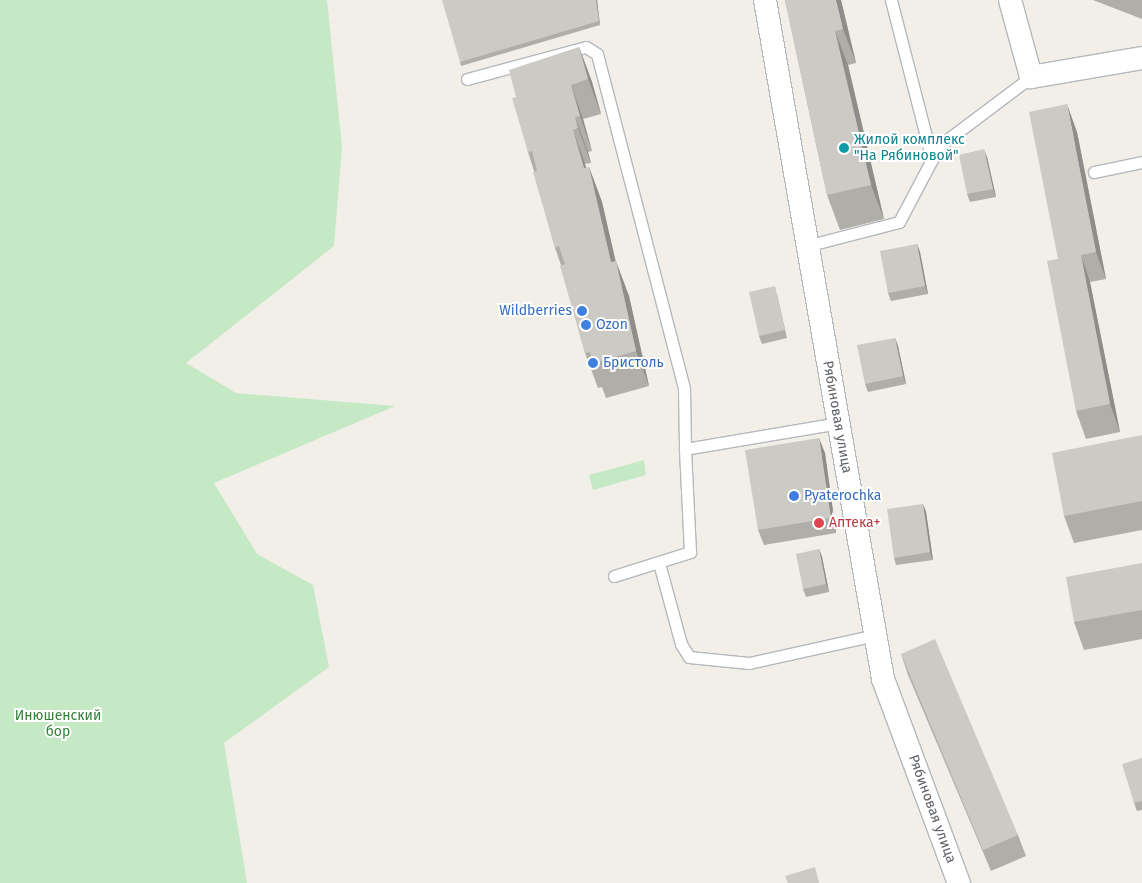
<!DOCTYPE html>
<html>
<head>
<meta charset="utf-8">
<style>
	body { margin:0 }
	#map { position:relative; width:1142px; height:883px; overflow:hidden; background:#f1efe8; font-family:"Fira Sans",sans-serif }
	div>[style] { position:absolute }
	.green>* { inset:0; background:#c5e8c5 }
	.roads { filter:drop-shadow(1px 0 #b5b8bc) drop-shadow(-1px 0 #b5b8bc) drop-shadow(0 1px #b5b8bc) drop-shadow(0 -1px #b5b8bc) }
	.lane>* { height:11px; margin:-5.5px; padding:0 5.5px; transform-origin:5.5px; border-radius:5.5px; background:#fff }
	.street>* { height:22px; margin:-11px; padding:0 11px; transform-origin:11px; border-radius:11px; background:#fff }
	.wall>* { inset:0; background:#afaea9 }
	.shaded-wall>* { inset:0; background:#8f8d8a }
	.building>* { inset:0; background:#cccac5 }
	.dots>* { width:14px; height:14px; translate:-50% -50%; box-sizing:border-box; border:2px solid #fff; border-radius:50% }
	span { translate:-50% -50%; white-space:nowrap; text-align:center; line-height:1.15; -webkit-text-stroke:4px #fff; paint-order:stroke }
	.culture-label { font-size:14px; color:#0d838f }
	.left { translate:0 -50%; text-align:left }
	.shop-label { font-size:14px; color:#366cbe }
	.right { translate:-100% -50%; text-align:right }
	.street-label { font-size:14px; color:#5f6368 }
	.health-label { font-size:14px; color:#be3a42 }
	.park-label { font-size:14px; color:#348238 }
</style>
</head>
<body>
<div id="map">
	<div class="green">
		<i style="clip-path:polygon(0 0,327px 0,342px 147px,334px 246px,186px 363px,236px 393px,395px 406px,214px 483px,257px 554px,313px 585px,329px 667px,224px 743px,247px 883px,0 883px)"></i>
		<i style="clip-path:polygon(644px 460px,646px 475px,593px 490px,589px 475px)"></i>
	</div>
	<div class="roads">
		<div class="lane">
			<i style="left:891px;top:0;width:165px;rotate:75.6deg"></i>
			<i style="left:467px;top:79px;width:123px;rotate:-15.1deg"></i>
			<i style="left:586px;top:47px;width:13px;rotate:32deg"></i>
			<i style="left:597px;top:54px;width:346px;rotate:75.4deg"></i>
			<i style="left:684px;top:389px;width:60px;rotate:89deg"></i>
			<i style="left:1094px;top:172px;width:49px;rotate:-11.8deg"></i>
			<i style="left:806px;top:246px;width:96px;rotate:-14.5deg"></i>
			<i style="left:899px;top:222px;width:86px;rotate:-62.2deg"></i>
			<i style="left:939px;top:146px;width:115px;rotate:-36.9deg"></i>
			<i style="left:659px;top:563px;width:84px;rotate:74.8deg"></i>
			<i style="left:681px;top:644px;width:15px;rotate:58deg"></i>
			<i style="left:689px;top:657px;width:60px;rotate:5.7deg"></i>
			<i style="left:749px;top:663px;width:129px;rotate:-12.5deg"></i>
			<i style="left:614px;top:576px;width:80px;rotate:-17.5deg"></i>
			<i style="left:690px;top:552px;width:103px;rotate:-92.8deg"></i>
			<i style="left:685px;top:449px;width:155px;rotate:-9.6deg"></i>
		</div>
		<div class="street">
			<i style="left:765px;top:0;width:689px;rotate:80.14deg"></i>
			<i style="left:883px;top:679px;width:218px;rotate:69.6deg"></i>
			<i style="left:1010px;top:0;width:80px;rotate:74.7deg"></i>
			<i style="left:1031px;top:77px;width:113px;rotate:-9.7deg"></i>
		</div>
	</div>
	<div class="wall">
		<i style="clip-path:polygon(597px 0,600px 25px,461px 66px,460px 62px)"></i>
		<i style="clip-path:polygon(785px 0,841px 0,856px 63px,848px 65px,884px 219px,840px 230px,827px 195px)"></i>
		<i style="clip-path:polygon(1093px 0,1142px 0,1142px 19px)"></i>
		<i style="clip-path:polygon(579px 47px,592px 82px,601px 114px,583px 119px,592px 151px,588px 152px,591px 163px,585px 164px,586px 168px,589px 167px,602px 202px,615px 261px,629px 296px,649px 386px,606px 398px,602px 387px,598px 388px,585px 353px,561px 265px,555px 248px,534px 171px,528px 152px,516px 97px)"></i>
		<i style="clip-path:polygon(1077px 132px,1106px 279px,1090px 282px,1120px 432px,1086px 439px,1076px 411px,1058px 259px)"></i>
		<i style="clip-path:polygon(987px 157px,996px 197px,970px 202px,967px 194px)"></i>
		<i style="clip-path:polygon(917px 244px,920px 252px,928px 294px,891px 301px,888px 293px)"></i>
		<i style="clip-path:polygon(777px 294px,787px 338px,762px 344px,759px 336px)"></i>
		<i style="clip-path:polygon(895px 338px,898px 346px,906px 384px,868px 392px,865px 384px)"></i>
		<i style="clip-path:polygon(1142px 435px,1142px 530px,1074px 543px,1064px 516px)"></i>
		<i style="clip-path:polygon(825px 453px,836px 533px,764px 545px,758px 530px)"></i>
		<i style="clip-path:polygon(923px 504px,926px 512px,933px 560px,896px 565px,894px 558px)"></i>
		<i style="clip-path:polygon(819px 549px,822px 557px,829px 592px,806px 597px,803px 589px)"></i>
		<i style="clip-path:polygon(1142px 563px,1142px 639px,1084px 650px,1074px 622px)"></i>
		<i style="clip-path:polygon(901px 654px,1018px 835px,1026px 856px,991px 871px,908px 675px)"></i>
		<i style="clip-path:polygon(1142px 758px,1142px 810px,1137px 811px,1134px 803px)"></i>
	</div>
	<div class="shaded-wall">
		<i style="clip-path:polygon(596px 0,597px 0,600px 25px,599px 21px)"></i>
		<i style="clip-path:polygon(836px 0,841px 0,856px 63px,843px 29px)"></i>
		<i style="clip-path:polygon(835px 31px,848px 65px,884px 219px,871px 185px)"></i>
		<i style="clip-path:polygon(579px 47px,592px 82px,601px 114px,588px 79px)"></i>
		<i style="clip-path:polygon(571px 85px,583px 119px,592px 151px,580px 116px)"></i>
		<i style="clip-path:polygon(1067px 104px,1077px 132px,1106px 279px,1096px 252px)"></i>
		<i style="clip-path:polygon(575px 117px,588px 152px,591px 163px,578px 128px)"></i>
		<i style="clip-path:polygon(573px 130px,585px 164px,596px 203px,584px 168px)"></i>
		<i style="clip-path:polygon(984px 149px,987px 157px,996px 197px,993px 189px)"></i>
		<i style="clip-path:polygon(589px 167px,602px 202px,624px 297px,611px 262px)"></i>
		<i style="clip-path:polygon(917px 244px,920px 252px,928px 294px,925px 286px)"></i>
		<i style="clip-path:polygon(1081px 255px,1090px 282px,1120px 432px,1110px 404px)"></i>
		<i style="clip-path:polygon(616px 261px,629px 296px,649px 386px,636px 351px)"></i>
		<i style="clip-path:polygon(895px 338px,898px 346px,906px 384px,903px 376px)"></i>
		<i style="clip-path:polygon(819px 438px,825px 453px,836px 533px,831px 518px)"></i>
		<i style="clip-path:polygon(923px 504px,926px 512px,933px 560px,930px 552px)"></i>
		<i style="clip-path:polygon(819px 549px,822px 557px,829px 592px,826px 584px)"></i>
	</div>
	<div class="building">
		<i style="clip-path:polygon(442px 0,596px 0,599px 21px,460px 62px)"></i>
		<i style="clip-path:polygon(785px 0,836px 0,843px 29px,835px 31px,871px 185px,827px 195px)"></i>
		<i style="clip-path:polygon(579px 47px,588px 79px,571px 85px,580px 116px,575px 117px,578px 128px,573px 130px,584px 168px,589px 167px,611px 262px,616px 261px,636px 351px,593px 363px,590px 352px,585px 353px,560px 266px,565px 264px,559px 246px,555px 248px,533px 172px,537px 171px,532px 151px,528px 152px,512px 98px,516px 97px,509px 70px)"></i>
		<i style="clip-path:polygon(1067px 104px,1096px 252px,1081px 255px,1110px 404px,1076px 411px,1047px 261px,1058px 259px,1029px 112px)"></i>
		<i style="clip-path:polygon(984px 149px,993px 189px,967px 194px,959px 155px)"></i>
		<i style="clip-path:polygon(917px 244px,925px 286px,888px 293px,880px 251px)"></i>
		<i style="clip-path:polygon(775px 286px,785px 330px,759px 336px,749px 292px)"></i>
		<i style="clip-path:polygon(895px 338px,903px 376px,865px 384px,857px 345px)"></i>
		<i style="clip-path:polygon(1142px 435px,1142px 501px,1064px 516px,1052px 453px)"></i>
		<i style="clip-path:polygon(819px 438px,831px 518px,758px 530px,745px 450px)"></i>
		<i style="clip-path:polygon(923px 504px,930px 552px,894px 558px,887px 509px)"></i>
		<i style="clip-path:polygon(819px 549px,826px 584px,803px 589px,796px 554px)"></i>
		<i style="clip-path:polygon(1142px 563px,1142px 610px,1074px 622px,1066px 577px)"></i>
		<i style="clip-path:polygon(935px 639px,1018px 835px,983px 850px,901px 654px)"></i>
		<i style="clip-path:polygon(1142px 758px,1142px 801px,1134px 803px,1122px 764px)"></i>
		<i style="clip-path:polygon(815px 867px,819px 883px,788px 883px,785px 876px)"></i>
	</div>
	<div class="dots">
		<i style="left:844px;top:148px;background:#0f9aa8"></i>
		<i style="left:582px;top:311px;background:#3f7fe0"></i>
		<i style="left:586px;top:325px;background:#3f7fe0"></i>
		<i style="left:593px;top:363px;background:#3f7fe0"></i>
		<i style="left:794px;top:496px;background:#3f7fe0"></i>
		<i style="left:819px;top:523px;background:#e0444e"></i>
	</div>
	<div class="culture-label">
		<span class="left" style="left:854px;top:148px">Жилой комплекс<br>"На Рябиновой"</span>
	</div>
	<div class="shop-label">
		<span class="right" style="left:572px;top:311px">Wildberries</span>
		<span class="left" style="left:596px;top:325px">Ozon</span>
		<span class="left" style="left:603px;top:363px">Бристоль</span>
		<span class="left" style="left:804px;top:496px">Pyaterochka</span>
	</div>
	<div class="street-label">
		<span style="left:837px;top:417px;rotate:80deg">Рябиновая улица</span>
		<span style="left:932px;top:809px;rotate:70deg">Рябиновая улица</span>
	</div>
	<div class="health-label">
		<span class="left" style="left:829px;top:523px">Аптека+</span>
	</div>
	<div class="park-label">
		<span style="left:58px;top:724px">Инюшенский<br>бор</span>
	</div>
</div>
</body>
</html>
